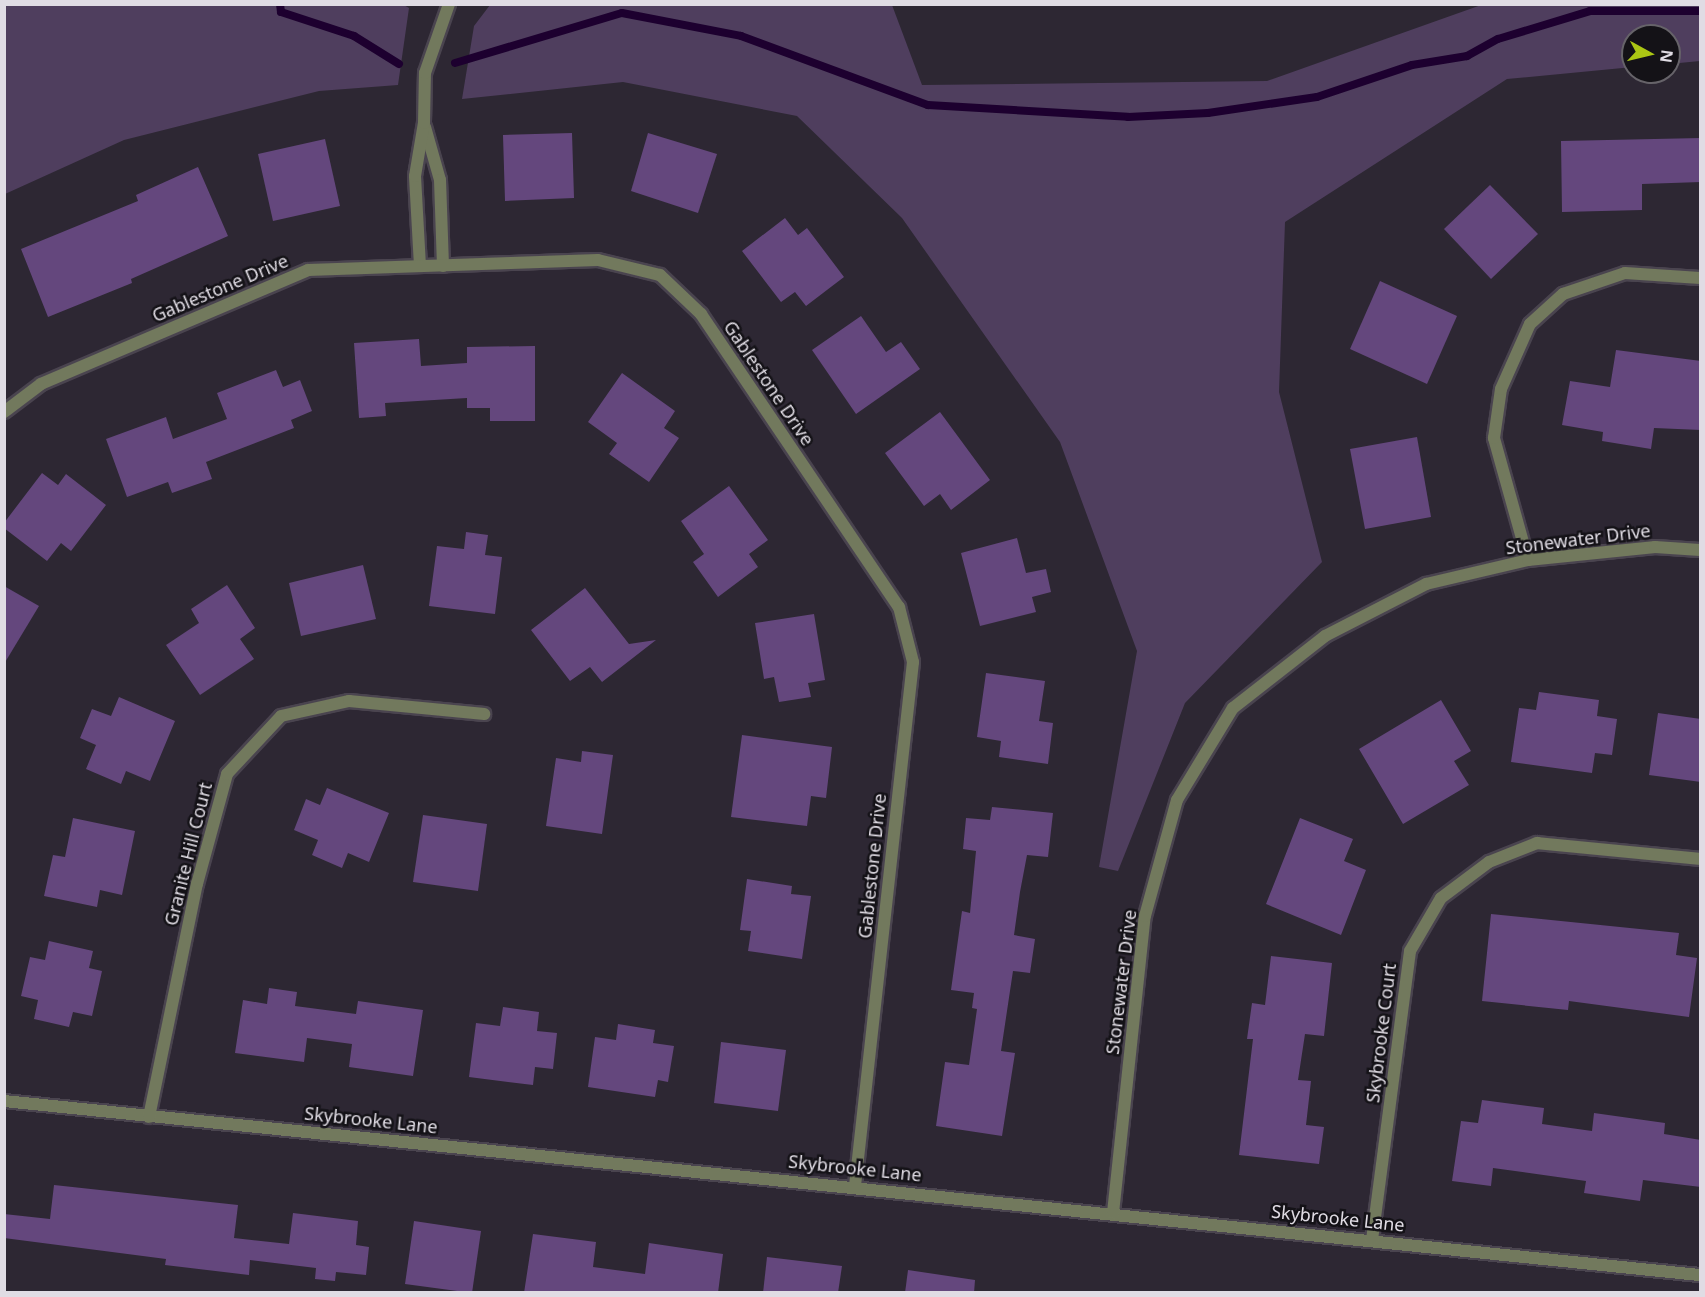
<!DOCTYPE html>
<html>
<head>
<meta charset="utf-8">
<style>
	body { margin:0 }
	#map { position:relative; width:1705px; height:1297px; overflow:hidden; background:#2d2733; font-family:"Noto Sans",sans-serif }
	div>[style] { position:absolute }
	.green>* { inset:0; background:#4f3e5e }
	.stream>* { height:8px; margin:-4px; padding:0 4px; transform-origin:4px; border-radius:4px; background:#1d002f }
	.building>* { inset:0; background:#64477d }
	.roads { filter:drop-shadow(2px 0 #4a444f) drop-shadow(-2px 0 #4a444f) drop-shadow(0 2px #4a444f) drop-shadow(0 -2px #4a444f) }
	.street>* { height:12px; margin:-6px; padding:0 6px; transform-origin:6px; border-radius:6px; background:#72795d }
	span { translate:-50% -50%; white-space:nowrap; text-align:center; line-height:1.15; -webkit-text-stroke:5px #141217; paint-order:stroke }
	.street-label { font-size:18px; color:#e0dce4 }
	.frame { position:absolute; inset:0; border:6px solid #e0dce4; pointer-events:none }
	.north { position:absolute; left:1621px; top:24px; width:60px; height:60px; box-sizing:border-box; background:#141217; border:2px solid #666369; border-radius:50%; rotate:98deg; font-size:16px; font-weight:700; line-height:24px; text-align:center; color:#e0dce4 }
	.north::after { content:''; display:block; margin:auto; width:21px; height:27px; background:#abc614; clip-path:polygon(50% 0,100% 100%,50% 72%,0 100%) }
</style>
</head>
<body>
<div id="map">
	<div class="green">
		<i style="clip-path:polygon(402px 4px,409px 8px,398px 85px,319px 91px,124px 140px,5px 194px,5px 5px)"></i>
		<i style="clip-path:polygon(490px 5px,892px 5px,922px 85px,1267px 81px,1484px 4px,1700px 5px,1700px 61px,1669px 64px,1669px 36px,1633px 36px,1633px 67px,1507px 79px,1285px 222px,1279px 392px,1322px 562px,1185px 703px,1118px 871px,1099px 867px,1137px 651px,1060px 442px,902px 218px,797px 116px,623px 82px,462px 99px,474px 26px)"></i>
	</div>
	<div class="stream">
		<i style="left:280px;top:4px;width:8px;rotate:83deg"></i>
		<i style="left:281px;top:12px;width:77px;rotate:18.2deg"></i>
		<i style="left:354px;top:36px;width:53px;rotate:31.9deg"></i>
		<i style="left:455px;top:63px;width:174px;rotate:-16.7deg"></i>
		<i style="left:622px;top:13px;width:121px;rotate:10.9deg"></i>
		<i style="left:741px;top:36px;width:199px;rotate:20.3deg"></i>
		<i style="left:928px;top:105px;width:200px;rotate:3.4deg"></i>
		<i style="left:1128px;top:117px;width:80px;rotate:-2.9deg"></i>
		<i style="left:1208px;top:113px;width:110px;rotate:-8.4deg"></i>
		<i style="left:1317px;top:97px;width:100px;rotate:-18.6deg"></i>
		<i style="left:1412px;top:65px;width:56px;rotate:-9.3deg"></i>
		<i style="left:1467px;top:56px;width:35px;rotate:-29deg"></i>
		<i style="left:1498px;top:39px;width:96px;rotate:-16.9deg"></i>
		<i style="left:1590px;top:11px;width:110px"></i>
	</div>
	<div class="building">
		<i style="clip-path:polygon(572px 133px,574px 198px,505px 201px,503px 135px)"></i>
		<i style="clip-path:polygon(648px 133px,717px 154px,698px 213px,631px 191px)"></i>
		<i style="clip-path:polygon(1701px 138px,1701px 182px,1642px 184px,1642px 210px,1562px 212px,1561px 141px)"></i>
		<i style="clip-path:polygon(325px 139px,340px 206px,273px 221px,258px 154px)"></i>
		<i style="clip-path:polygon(198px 167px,228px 236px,131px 279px,132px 283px,48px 317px,21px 249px,138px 201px,136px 195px)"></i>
		<i style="clip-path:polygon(1490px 185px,1538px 234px,1491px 279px,1444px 229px)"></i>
		<i style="clip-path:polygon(785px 218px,798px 235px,807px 228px,844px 277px,806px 306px,795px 292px,781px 302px,742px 251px)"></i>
		<i style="clip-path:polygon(1380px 281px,1457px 316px,1427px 384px,1350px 349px)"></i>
		<i style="clip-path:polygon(861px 316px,886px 352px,901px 342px,920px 369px,856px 414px,812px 350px)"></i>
		<i style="clip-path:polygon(419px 339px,421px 366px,467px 363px,467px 347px,535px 346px,535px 421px,490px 421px,490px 408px,467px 408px,467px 398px,385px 403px,386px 416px,359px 418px,354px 343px)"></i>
		<i style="clip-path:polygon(1616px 350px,1701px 361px,1701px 430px,1654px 428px,1651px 449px,1602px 441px,1603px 432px,1562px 425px,1570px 381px,1610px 387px)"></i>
		<i style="clip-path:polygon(276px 370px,283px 387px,300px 380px,312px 411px,291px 420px,294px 428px,206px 462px,212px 479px,172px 493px,168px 482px,127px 497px,106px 439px,166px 417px,173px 439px,227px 419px,217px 393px)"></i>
		<i style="clip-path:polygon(622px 373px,675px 411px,664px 428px,679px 438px,649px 482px,609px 454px,617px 443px,588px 422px)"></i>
		<i style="clip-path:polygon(940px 412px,990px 480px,951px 510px,940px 494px,924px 506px,885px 453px)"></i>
		<i style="clip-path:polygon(1417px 437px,1431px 517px,1365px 529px,1350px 449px)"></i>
		<i style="clip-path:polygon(42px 473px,58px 485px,66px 474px,106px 505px,71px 551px,61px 543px,47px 561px,4px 528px,4px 523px)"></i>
		<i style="clip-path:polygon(729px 486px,768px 540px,749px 554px,758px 567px,718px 597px,693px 562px,704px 554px,681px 521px)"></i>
		<i style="clip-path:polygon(466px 532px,488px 535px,485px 555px,502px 557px,495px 614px,429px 606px,437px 546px,464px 549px)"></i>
		<i style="clip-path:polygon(1017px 538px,1026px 573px,1046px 569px,1051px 592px,1032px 597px,1036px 612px,980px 626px,961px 553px)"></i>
		<i style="clip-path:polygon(363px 565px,376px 619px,301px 636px,289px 583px)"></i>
		<i style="clip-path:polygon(227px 585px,255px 628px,240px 639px,254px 659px,200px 695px,166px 645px,199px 623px,191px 609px)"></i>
		<i style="clip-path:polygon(4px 586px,39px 606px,4px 664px)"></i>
		<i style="clip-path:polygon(585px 588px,629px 644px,656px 640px,602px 682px,590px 667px,570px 681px,531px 630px)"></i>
		<i style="clip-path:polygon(814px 614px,825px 680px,808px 683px,811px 697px,779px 702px,774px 677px,764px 679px,755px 623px)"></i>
		<i style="clip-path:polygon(986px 673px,1045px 681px,1039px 721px,1053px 723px,1048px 764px,999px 757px,1001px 741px,977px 737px)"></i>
		<i style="clip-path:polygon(1539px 692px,1599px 700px,1597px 716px,1617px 719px,1612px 755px,1595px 753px,1592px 773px,1511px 762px,1519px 708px,1536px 710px)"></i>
		<i style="clip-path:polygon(119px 697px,175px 721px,150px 781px,126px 771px,121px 784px,86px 769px,96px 745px,80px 738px,92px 709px,111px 716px)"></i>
		<i style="clip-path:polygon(1441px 700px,1471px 751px,1454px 761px,1469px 785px,1403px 824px,1359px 749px)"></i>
		<i style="clip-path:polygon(1658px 713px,1701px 719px,1701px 782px,1649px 775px)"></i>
		<i style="clip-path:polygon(742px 735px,832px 747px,826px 798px,811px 796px,807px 826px,731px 817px)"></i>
		<i style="clip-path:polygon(582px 751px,613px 755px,602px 834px,546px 826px,556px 758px,581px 762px)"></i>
		<i style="clip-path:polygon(327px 788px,389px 813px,369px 862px,348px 853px,342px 868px,312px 855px,318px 840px,294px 830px,306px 799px,320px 805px)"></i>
		<i style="clip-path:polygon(992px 807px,1053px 813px,1048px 857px,1027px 855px,1020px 892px,1014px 935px,1035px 939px,1030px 973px,1013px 971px,1001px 1051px,1015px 1053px,1002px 1136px,936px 1126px,945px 1062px,969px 1065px,977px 1009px,972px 1008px,974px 993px,951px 990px,962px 911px,970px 913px,976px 851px,963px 849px,966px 818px,990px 820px)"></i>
		<i style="clip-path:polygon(423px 815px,487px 824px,478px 891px,413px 882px)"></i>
		<i style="clip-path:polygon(73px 818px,135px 831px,122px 895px,100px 890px,97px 907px,44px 896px,53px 855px,65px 857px)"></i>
		<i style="clip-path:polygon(1300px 818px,1353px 839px,1344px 861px,1366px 870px,1341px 935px,1266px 904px)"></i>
		<i style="clip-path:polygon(747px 879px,792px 886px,791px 894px,811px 896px,802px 959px,748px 951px,751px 931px,740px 930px)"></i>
		<i style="clip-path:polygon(1491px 914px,1679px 933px,1676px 955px,1697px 958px,1689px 1017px,1569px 1001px,1568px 1010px,1482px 1001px)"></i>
		<i style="clip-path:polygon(49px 941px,93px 951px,89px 968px,102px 971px,92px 1016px,73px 1012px,69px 1027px,34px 1019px,38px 1000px,21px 996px,30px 957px,45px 960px)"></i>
		<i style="clip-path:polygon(1271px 956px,1332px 963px,1324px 1036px,1305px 1034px,1298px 1080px,1311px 1081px,1306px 1125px,1324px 1127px,1319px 1164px,1239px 1155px,1253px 1039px,1247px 1039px,1252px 1003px,1265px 1005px)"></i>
		<i style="clip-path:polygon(269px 988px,297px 992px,295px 1006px,356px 1014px,358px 1001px,423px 1010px,413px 1076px,349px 1067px,352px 1044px,307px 1038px,304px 1062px,235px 1053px,243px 1000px,267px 1004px)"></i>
		<i style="clip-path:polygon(503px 1007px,539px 1012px,537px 1031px,557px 1033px,553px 1069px,535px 1067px,533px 1085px,469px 1077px,476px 1023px,500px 1026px)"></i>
		<i style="clip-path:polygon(618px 1024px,655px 1030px,653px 1043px,674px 1046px,668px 1082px,658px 1080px,655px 1097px,588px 1087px,595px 1037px,616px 1040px)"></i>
		<i style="clip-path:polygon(721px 1042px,786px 1050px,778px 1111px,714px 1103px)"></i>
		<i style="clip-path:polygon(1482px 1100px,1544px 1108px,1542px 1124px,1592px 1131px,1594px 1113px,1665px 1123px,1664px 1134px,1701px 1140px,1701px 1187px,1643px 1180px,1640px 1201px,1584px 1193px,1586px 1181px,1493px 1168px,1491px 1186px,1452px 1181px,1461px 1121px,1478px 1123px)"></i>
		<i style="clip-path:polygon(54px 1185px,238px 1205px,234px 1238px,289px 1244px,293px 1213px,358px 1221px,356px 1245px,369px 1247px,366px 1275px,336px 1272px,335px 1281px,315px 1279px,316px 1268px,250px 1260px,249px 1275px,165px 1265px,166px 1259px,4px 1238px,4px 1214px,50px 1219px)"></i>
		<i style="clip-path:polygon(414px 1221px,481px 1231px,472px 1293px,405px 1284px)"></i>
		<i style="clip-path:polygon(533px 1234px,596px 1242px,593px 1267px,645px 1274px,649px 1243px,723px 1254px,718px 1293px,524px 1293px)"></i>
		<i style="clip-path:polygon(767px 1257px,842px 1266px,838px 1293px,763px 1293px)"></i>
		<i style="clip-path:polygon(908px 1270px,975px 1280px,974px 1293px,905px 1293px)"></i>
	</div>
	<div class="roads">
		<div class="street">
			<i style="left:425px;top:127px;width:55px;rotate:74.2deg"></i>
			<i style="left:440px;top:180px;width:86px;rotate:88deg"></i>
			<i style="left:420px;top:266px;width:90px;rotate:-93.2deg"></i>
			<i style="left:415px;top:176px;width:54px;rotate:-80.4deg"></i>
			<i style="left:424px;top:123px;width:50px;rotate:-88.9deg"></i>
			<i style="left:425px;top:73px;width:73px;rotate:-70.8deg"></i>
			<i style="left:4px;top:412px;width:46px;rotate:-37.1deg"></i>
			<i style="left:41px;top:384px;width:290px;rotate:-23.1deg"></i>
			<i style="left:308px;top:270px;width:290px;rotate:-2deg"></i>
			<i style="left:598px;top:260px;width:64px;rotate:13.6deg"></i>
			<i style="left:660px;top:275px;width:57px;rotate:43.6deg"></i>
			<i style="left:701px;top:314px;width:354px;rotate:56deg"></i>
			<i style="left:899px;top:607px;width:57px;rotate:75.7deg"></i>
			<i style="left:913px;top:662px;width:527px;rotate:96.32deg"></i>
			<i style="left:1528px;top:560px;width:127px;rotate:-105.6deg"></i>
			<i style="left:1494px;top:438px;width:49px;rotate:-81.9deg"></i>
			<i style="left:1501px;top:389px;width:71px;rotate:-66deg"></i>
			<i style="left:1530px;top:324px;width:45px;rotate:-42.3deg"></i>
			<i style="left:1563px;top:294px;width:65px;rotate:-18.7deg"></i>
			<i style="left:1625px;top:273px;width:75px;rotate:3.8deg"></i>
			<i style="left:4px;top:1101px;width:1705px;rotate:5.86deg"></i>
			<i style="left:149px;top:1117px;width:238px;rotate:-78.4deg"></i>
			<i style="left:197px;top:884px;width:114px;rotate:-74.7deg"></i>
			<i style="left:227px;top:774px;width:79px;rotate:-47deg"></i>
			<i style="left:281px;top:716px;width:70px;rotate:-12.4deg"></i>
			<i style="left:349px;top:701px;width:136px;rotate:5.5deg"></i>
			<i style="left:1113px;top:1213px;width:299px;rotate:-83.9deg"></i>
			<i style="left:1145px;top:916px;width:120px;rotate:-74.6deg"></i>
			<i style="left:1177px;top:800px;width:108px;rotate:-58.7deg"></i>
			<i style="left:1233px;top:708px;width:117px;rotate:-38deg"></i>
			<i style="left:1325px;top:636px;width:114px;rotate:-27.2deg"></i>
			<i style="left:1426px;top:584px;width:105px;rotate:-13.2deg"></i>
			<i style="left:1528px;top:560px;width:128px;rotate:-5.8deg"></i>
			<i style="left:1655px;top:547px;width:45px;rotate:3.8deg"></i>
			<i style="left:1372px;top:1240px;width:291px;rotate:-82.5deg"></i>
			<i style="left:1410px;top:951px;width:61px;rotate:-59.7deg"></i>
			<i style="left:1441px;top:898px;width:60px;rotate:-36.9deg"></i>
			<i style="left:1489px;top:862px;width:52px;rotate:-21.6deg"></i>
			<i style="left:1537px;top:843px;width:164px;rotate:5.6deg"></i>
		</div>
	</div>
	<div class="street-label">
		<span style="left:220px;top:288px;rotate:-23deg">Gablestone Drive</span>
		<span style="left:769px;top:383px;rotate:56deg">Gablestone Drive</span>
		<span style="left:1578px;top:539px;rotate:-7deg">Stonewater Drive</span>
		<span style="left:188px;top:854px;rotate:-76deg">Granite Hill Court</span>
		<span style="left:872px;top:866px;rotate:-84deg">Gablestone Drive</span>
		<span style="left:1121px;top:982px;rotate:-83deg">Stonewater Drive</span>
		<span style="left:1381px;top:1033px;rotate:-83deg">Skybrooke Court</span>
		<span style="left:371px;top:1120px;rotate:6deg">Skybrooke Lane</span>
		<span style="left:855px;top:1168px;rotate:6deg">Skybrooke Lane</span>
		<span style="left:1338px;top:1218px;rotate:6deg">Skybrooke Lane</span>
	</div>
	<div class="frame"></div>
	<div class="north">N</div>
</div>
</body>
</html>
